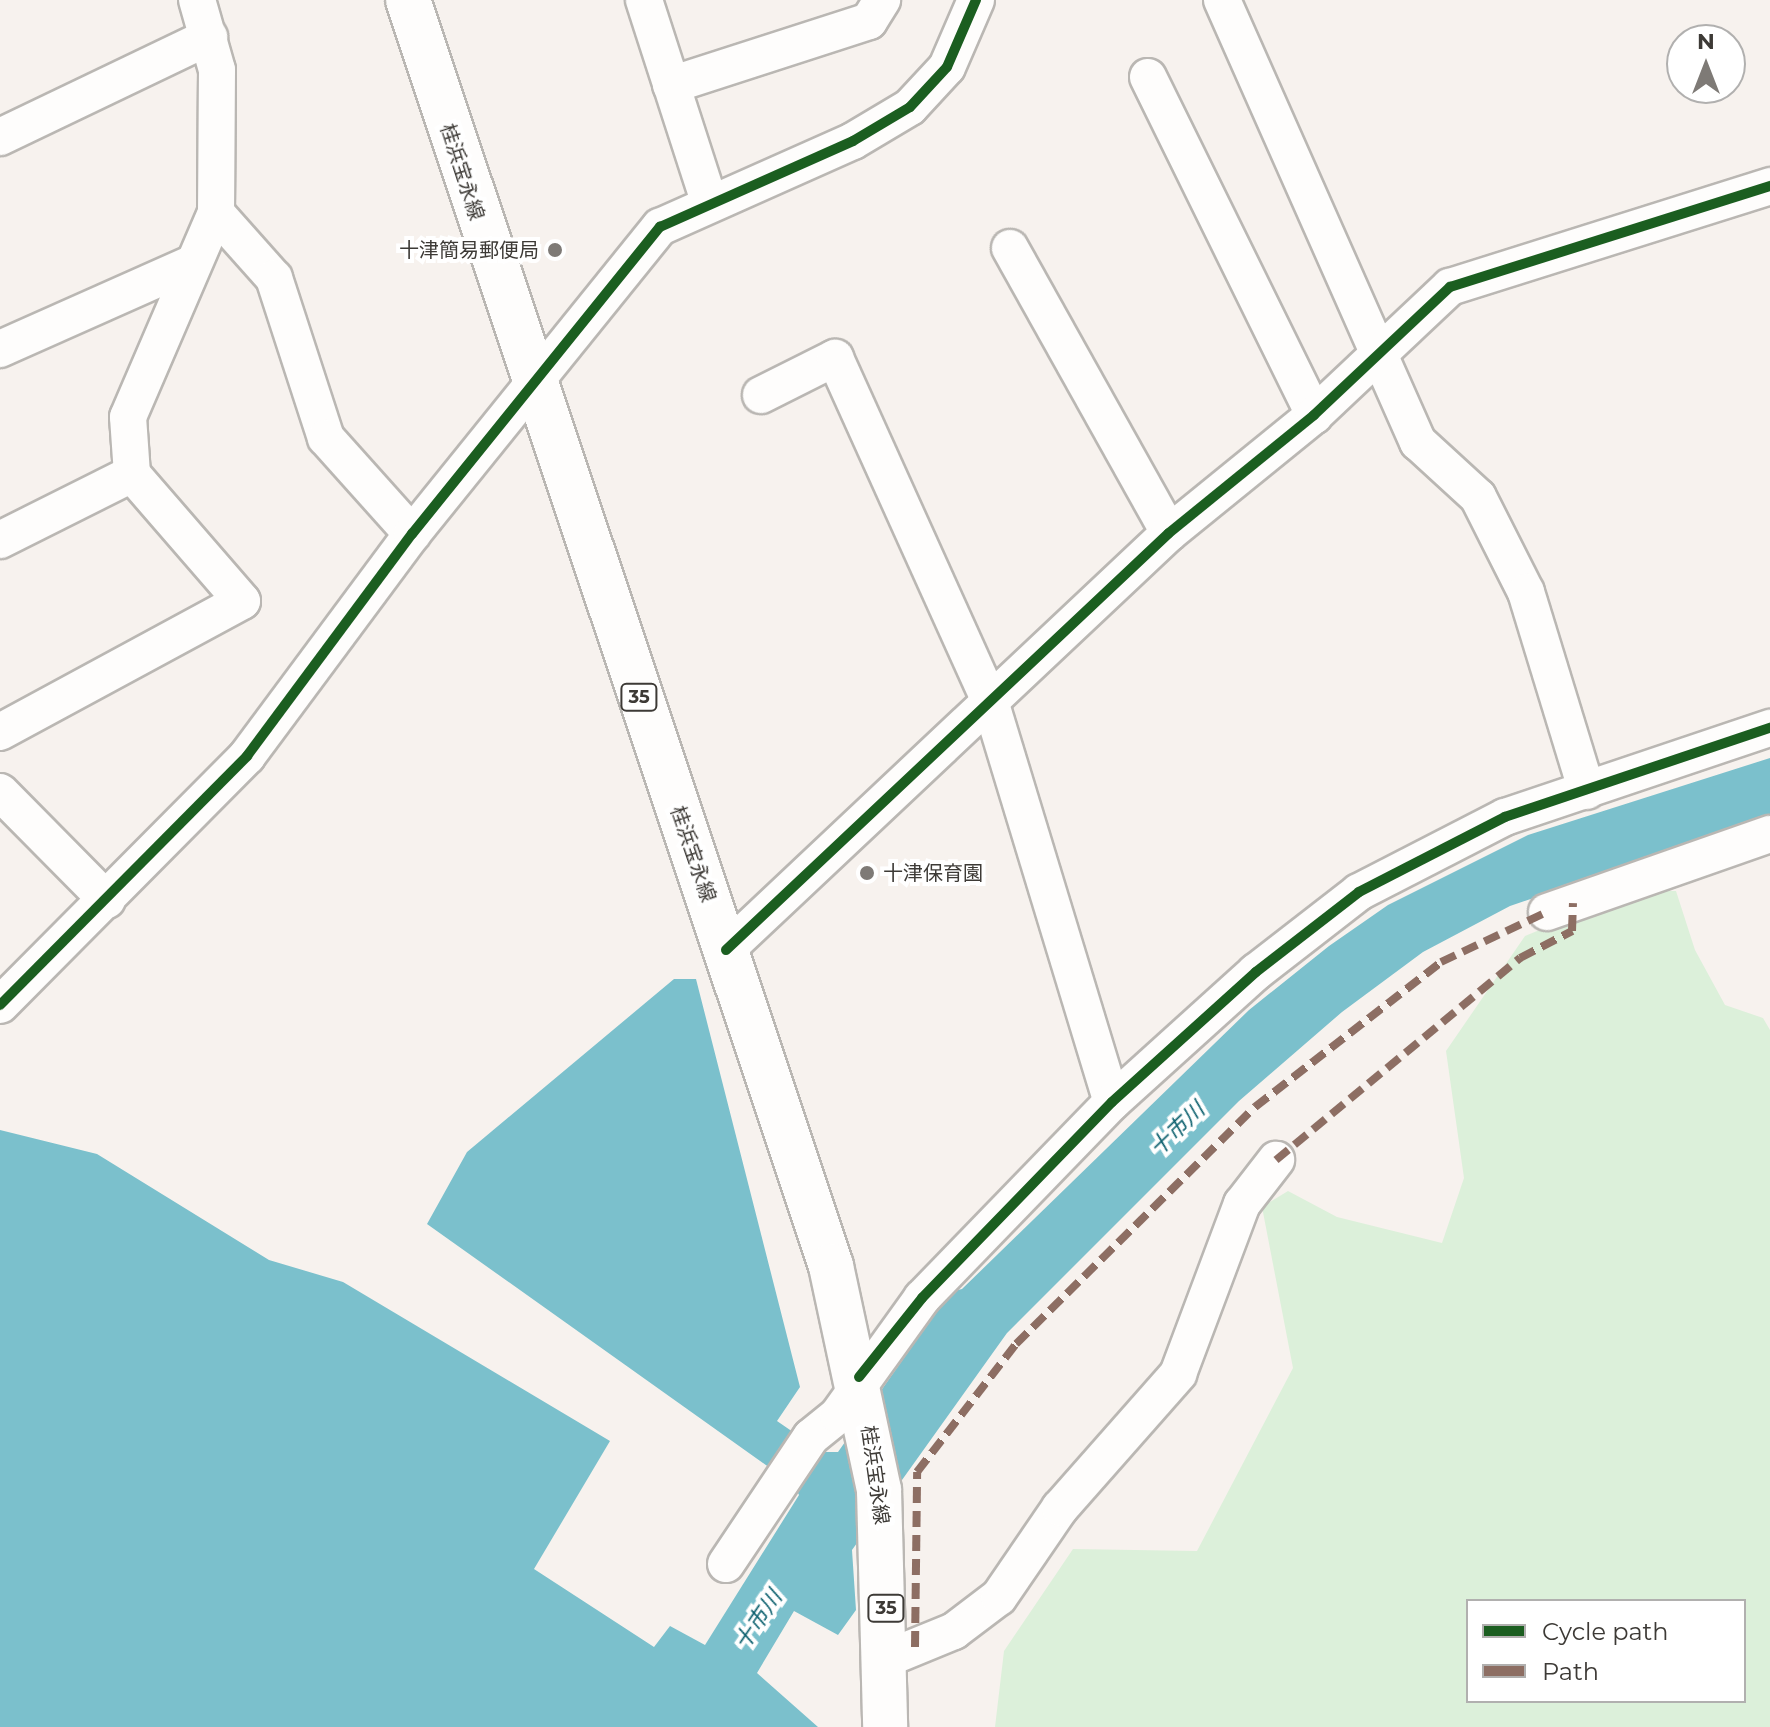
<!DOCTYPE html>
<html>
<head>
<meta charset="utf-8">
<style>
	body { margin:0 }
	#map { position:relative; width:1770px; height:1727px; overflow:hidden; background:#f7f2ee; font-family:Montserrat,"Noto Sans JP",sans-serif }
	div>[style] { position:absolute }
	.green>* { inset:0; background:#dcf0da }
	.water>* { inset:0; background:#7bc0cc }
	.roads { filter:drop-shadow(2px 0 #bab7b3) drop-shadow(-2px 0 #bab7b3) drop-shadow(0 2px #bab7b3) drop-shadow(0 -2px #bab7b3) }
	.minor>* { height:36px; margin:-18px; padding:0 18px; transform-origin:18px; border-radius:18px; background:#fefdfc }
	.major>* { height:44px; margin:-22px; padding:0 22px; transform-origin:22px; border-radius:22px; background:#fefdfc }
	.quiet>* { height:8px; margin-top:-4px; transform-origin:0; background:repeating-linear-gradient(90deg,#8d6e63 0 16px,transparent 0 24px) }
	.cycleway>* { height:10px; margin:-5px; padding:0 5px; transform-origin:5px; border-radius:5px; background:#1b5e20 }
	.dots>* { width:22px; height:22px; translate:-50% -50%; box-sizing:border-box; border:4px solid #fff; border-radius:50% }
	span { translate:-50% -50%; white-space:nowrap; text-align:center; line-height:1.15; -webkit-text-stroke:8px #fff; paint-order:stroke }
	.shield-label span { padding:2px 6px; background:#fff; border:2px solid; border-radius:6px; -webkit-text-stroke-width:0 }
	.shield-label { font-size:18px; color:#3d3a36; font-weight:700 }
	.street-label { font-size:20px; color:#3d3a36 }
	.poi-label { font-size:20px; color:#3d3a36 }
	.right { translate:-100% -50%; text-align:right }
	.left { translate:0 -50%; text-align:left }
	.water-label { font-size:22px; color:#0c606e; font-style:italic }
	.legend { position:absolute; left:1466px; top:1599px; width:280px; height:104px; box-sizing:border-box; background:#fff; border:2px solid #b1b0af; margin:0; padding:10px 14px; list-style:none; font-size:24px; color:#3d3a36 }
	.legend li { display:flex; align-items:center; gap:16px; height:40px }
	.legend b { width:40px; border:2px solid #b1b0af }
	.north { position:absolute; left:1666px; top:24px; width:80px; height:80px; box-sizing:border-box; background:#fff; border:2px solid #b1b0af; border-radius:50%; rotate:0deg; font-size:22px; font-weight:700; line-height:32px; text-align:center; color:#3d3a36 }
	.north::after { content:''; display:block; margin:auto; width:28px; height:36px; background:#7e7a76; clip-path:polygon(50% 0,100% 100%,50% 72%,0 100%) }
</style>
</head>
<body>
<div id="map">
	<div class="green">
		<i style="clip-path:polygon(evenodd,1634px 891px,1676px 891px,1695px 950px,1725px 1005px,1763px 1018px,1770px 1030px,1770px 1727px,995px 1727px,1004px 1651px,1073px 1549px,1197px 1551px,1293px 1368px,1262px 1207px,1288px 1191px,1337px 1217px,1442px 1243px,1464px 1178px,1446px 1051px,1525px 936px,1634px 891px,1468px 1601px,1744px 1601px,1744px 1701px,1468px 1701px,1468px 1601px)"></i>
	</div>
	<div class="water">
		<i style="clip-path:polygon(1770px 758px,1770px 818px,1510px 906px,1423px 952px,1342px 1012px,1239px 1101px,1007px 1333px,852px 1550px,856px 1610px,838px 1635px,794px 1611px,757px 1673px,818px 1727px,0 1727px,0 1130px,97px 1154px,269px 1260px,343px 1282px,610px 1441px,534px 1569px,654px 1647px,670px 1626px,705px 1645px,799px 1495px,794px 1485px,427px 1224px,467px 1152px,674px 979px,696px 979px,800px 1387px,777px 1421px,822px 1452px,838px 1452px,950px 1292px,962px 1289px,1249px 1010px,1329px 946px,1388px 905px,1528px 835px)"></i>
	</div>
	<div class="roads">
		<div class="minor">
			<i style="left:644px;top:0;width:214px;rotate:72.1deg"></i>
			<i style="left:1222px;top:0;width:484px;rotate:66.1deg"></i>
			<i style="left:1418px;top:442px;width:81px;rotate:42.5deg"></i>
			<i style="left:1478px;top:497px;width:106px;rotate:63.2deg"></i>
			<i style="left:1526px;top:592px;width:208px;rotate:73deg"></i>
			<i style="left:1148px;top:77px;width:377px;rotate:63.8deg"></i>
			<i style="left:671px;top:85px;width:208px;rotate:-17.9deg"></i>
			<i style="left:869px;top:21px;width:25px;rotate:-58deg"></i>
			<i style="left:0;top:137px;width:232px;rotate:-25.6deg"></i>
			<i style="left:216px;top:213px;width:87px;rotate:48.3deg"></i>
			<i style="left:274px;top:278px;width:168px;rotate:72deg"></i>
			<i style="left:326px;top:438px;width:129px;rotate:48.1deg"></i>
			<i style="left:1010px;top:248px;width:326px;rotate:60.8deg"></i>
			<i style="left:0;top:349px;width:211px;rotate:-24deg"></i>
			<i style="left:761px;top:395px;width:83px;rotate:-26.6deg"></i>
			<i style="left:835px;top:358px;width:376px;rotate:65.7deg"></i>
			<i style="left:990px;top:701px;width:419px;rotate:73.1deg"></i>
			<i style="left:0;top:540px;width:148px;rotate:-26.6deg"></i>
			<i style="left:0;top:732px;width:275px;rotate:-28.4deg"></i>
			<i style="left:242px;top:601px;width:168px;rotate:-130.9deg"></i>
			<i style="left:132px;top:474px;width:57px;rotate:-94deg"></i>
			<i style="left:128px;top:417px;width:222px;rotate:-66.7deg"></i>
			<i style="left:216px;top:213px;width:143px;rotate:-89.6deg"></i>
			<i style="left:217px;top:70px;width:73px;rotate:-105.9deg"></i>
			<i style="left:0;top:792px;width:152px;rotate:45.3deg"></i>
			<i style="left:1547px;top:912px;width:236px;rotate:-19.3deg"></i>
			<i style="left:726px;top:950px;width:608px;rotate:-43.27deg"></i>
			<i style="left:1169px;top:533px;width:187px;rotate:-39.1deg"></i>
			<i style="left:1314px;top:415px;width:187px;rotate:-43.3deg"></i>
			<i style="left:1450px;top:287px;width:336px;rotate:-17.5deg"></i>
			<i style="left:0;top:1005px;width:351px;rotate:-45.2deg"></i>
			<i style="left:247px;top:756px;width:277px;rotate:-53.4deg"></i>
			<i style="left:412px;top:534px;width:395px;rotate:-51.1deg"></i>
			<i style="left:660px;top:227px;width:211px;rotate:-24deg"></i>
			<i style="left:853px;top:141px;width:66px;rotate:-30.8deg"></i>
			<i style="left:910px;top:107px;width:54px;rotate:-47.2deg"></i>
			<i style="left:947px;top:67px;width:73px;rotate:-66.6deg"></i>
			<i style="left:726px;top:1564px;width:153px;rotate:-56.2deg"></i>
			<i style="left:811px;top:1437px;width:35px;rotate:-39deg"></i>
			<i style="left:838px;top:1415px;width:144px;rotate:-54.3deg"></i>
			<i style="left:922px;top:1298px;width:273px;rotate:-45.9deg"></i>
			<i style="left:1112px;top:1102px;width:194px;rotate:-42.1deg"></i>
			<i style="left:1256px;top:972px;width:130px;rotate:-37.8deg"></i>
			<i style="left:1359px;top:892px;width:164px;rotate:-27.2deg"></i>
			<i style="left:1505px;top:817px;width:280px;rotate:-18.6deg"></i>
			<i style="left:888px;top:1658px;width:71px;rotate:-22.2deg"></i>
			<i style="left:954px;top:1631px;width:56px;rotate:-37.1deg"></i>
			<i style="left:999px;top:1597px;width:108px;rotate:-55.6deg"></i>
			<i style="left:1060px;top:1508px;width:179px;rotate:-48.6deg"></i>
			<i style="left:1178px;top:1374px;width:182px;rotate:-69.4deg"></i>
			<i style="left:1242px;top:1204px;width:56px;rotate:-52.3deg"></i>
		</div>
		<div class="major">
			<i style="left:408px;top:0;width:1335px;rotate:71.52deg"></i>
			<i style="left:831px;top:1266px;width:229px;rotate:77.9deg"></i>
			<i style="left:879px;top:1490px;width:237px;rotate:88.5deg"></i>
		</div>
	</div>
	<div class="quiet">
		<i style="left:1276px;top:1160px;width:317px;rotate:-39.6deg"></i>
		<i style="left:1520px;top:958px;width:59px;rotate:-27.4deg"></i>
		<i style="left:1572px;top:931px;width:28px;rotate:-88deg"></i>
		<i style="left:915px;top:1647px;width:175px;rotate:-89.3deg"></i>
		<i style="left:917px;top:1472px;width:162px;rotate:-52.3deg"></i>
		<i style="left:1016px;top:1344px;width:337px;rotate:-44.8deg"></i>
		<i style="left:1255px;top:1107px;width:236px;rotate:-37.9deg"></i>
		<i style="left:1441px;top:962px;width:117px;rotate:-25.3deg"></i>
	</div>
	<div class="cycleway">
		<i style="left:726px;top:950px;width:608px;rotate:-43.27deg"></i>
		<i style="left:1169px;top:533px;width:187px;rotate:-39.1deg"></i>
		<i style="left:1314px;top:415px;width:187px;rotate:-43.3deg"></i>
		<i style="left:1450px;top:287px;width:336px;rotate:-17.5deg"></i>
		<i style="left:0;top:1005px;width:351px;rotate:-45.2deg"></i>
		<i style="left:247px;top:756px;width:277px;rotate:-53.4deg"></i>
		<i style="left:412px;top:534px;width:395px;rotate:-51.1deg"></i>
		<i style="left:660px;top:227px;width:211px;rotate:-24deg"></i>
		<i style="left:853px;top:141px;width:66px;rotate:-30.8deg"></i>
		<i style="left:910px;top:107px;width:54px;rotate:-47.2deg"></i>
		<i style="left:947px;top:67px;width:73px;rotate:-66.6deg"></i>
		<i style="left:859px;top:1377px;width:101px;rotate:-51.4deg"></i>
		<i style="left:922px;top:1298px;width:273px;rotate:-45.9deg"></i>
		<i style="left:1112px;top:1102px;width:194px;rotate:-42.1deg"></i>
		<i style="left:1256px;top:972px;width:130px;rotate:-37.8deg"></i>
		<i style="left:1359px;top:892px;width:164px;rotate:-27.2deg"></i>
		<i style="left:1505px;top:817px;width:280px;rotate:-18.6deg"></i>
	</div>
	<div class="dots">
		<i style="left:555px;top:250px;background:#7e7a76"></i>
		<i style="left:867px;top:873px;background:#7e7a76"></i>
	</div>
	<div class="shield-label">
		<span style="left:639px;top:697px">35</span>
		<span style="left:886px;top:1608px">35</span>
	</div>
	<div class="street-label">
		<span style="left:462px;top:172px;rotate:72deg">桂浜宝永線</span>
		<span style="left:693px;top:854px;rotate:71deg">桂浜宝永線</span>
		<span style="left:875px;top:1475px;rotate:82deg">桂浜宝永線</span>
	</div>
	<div class="poi-label">
		<span class="right" style="left:539px;top:250px">十津簡易郵便局</span>
		<span class="left" style="left:883px;top:873px">十津保育園</span>
	</div>
	<div class="water-label">
		<span style="left:1177px;top:1129px;rotate:-44deg">十市川</span>
		<span style="left:758px;top:1620px;rotate:-56deg">十市川</span>
	</div>
	<ul class="legend">
	<li><b style="height:10px;background:#1b5e20"></b>Cycle path</li>
	<li><b style="height:10px;background:#8d6e63"></b>Path</li>
	</ul>
	<div class="north">N</div>
</div>
</body>
</html>
